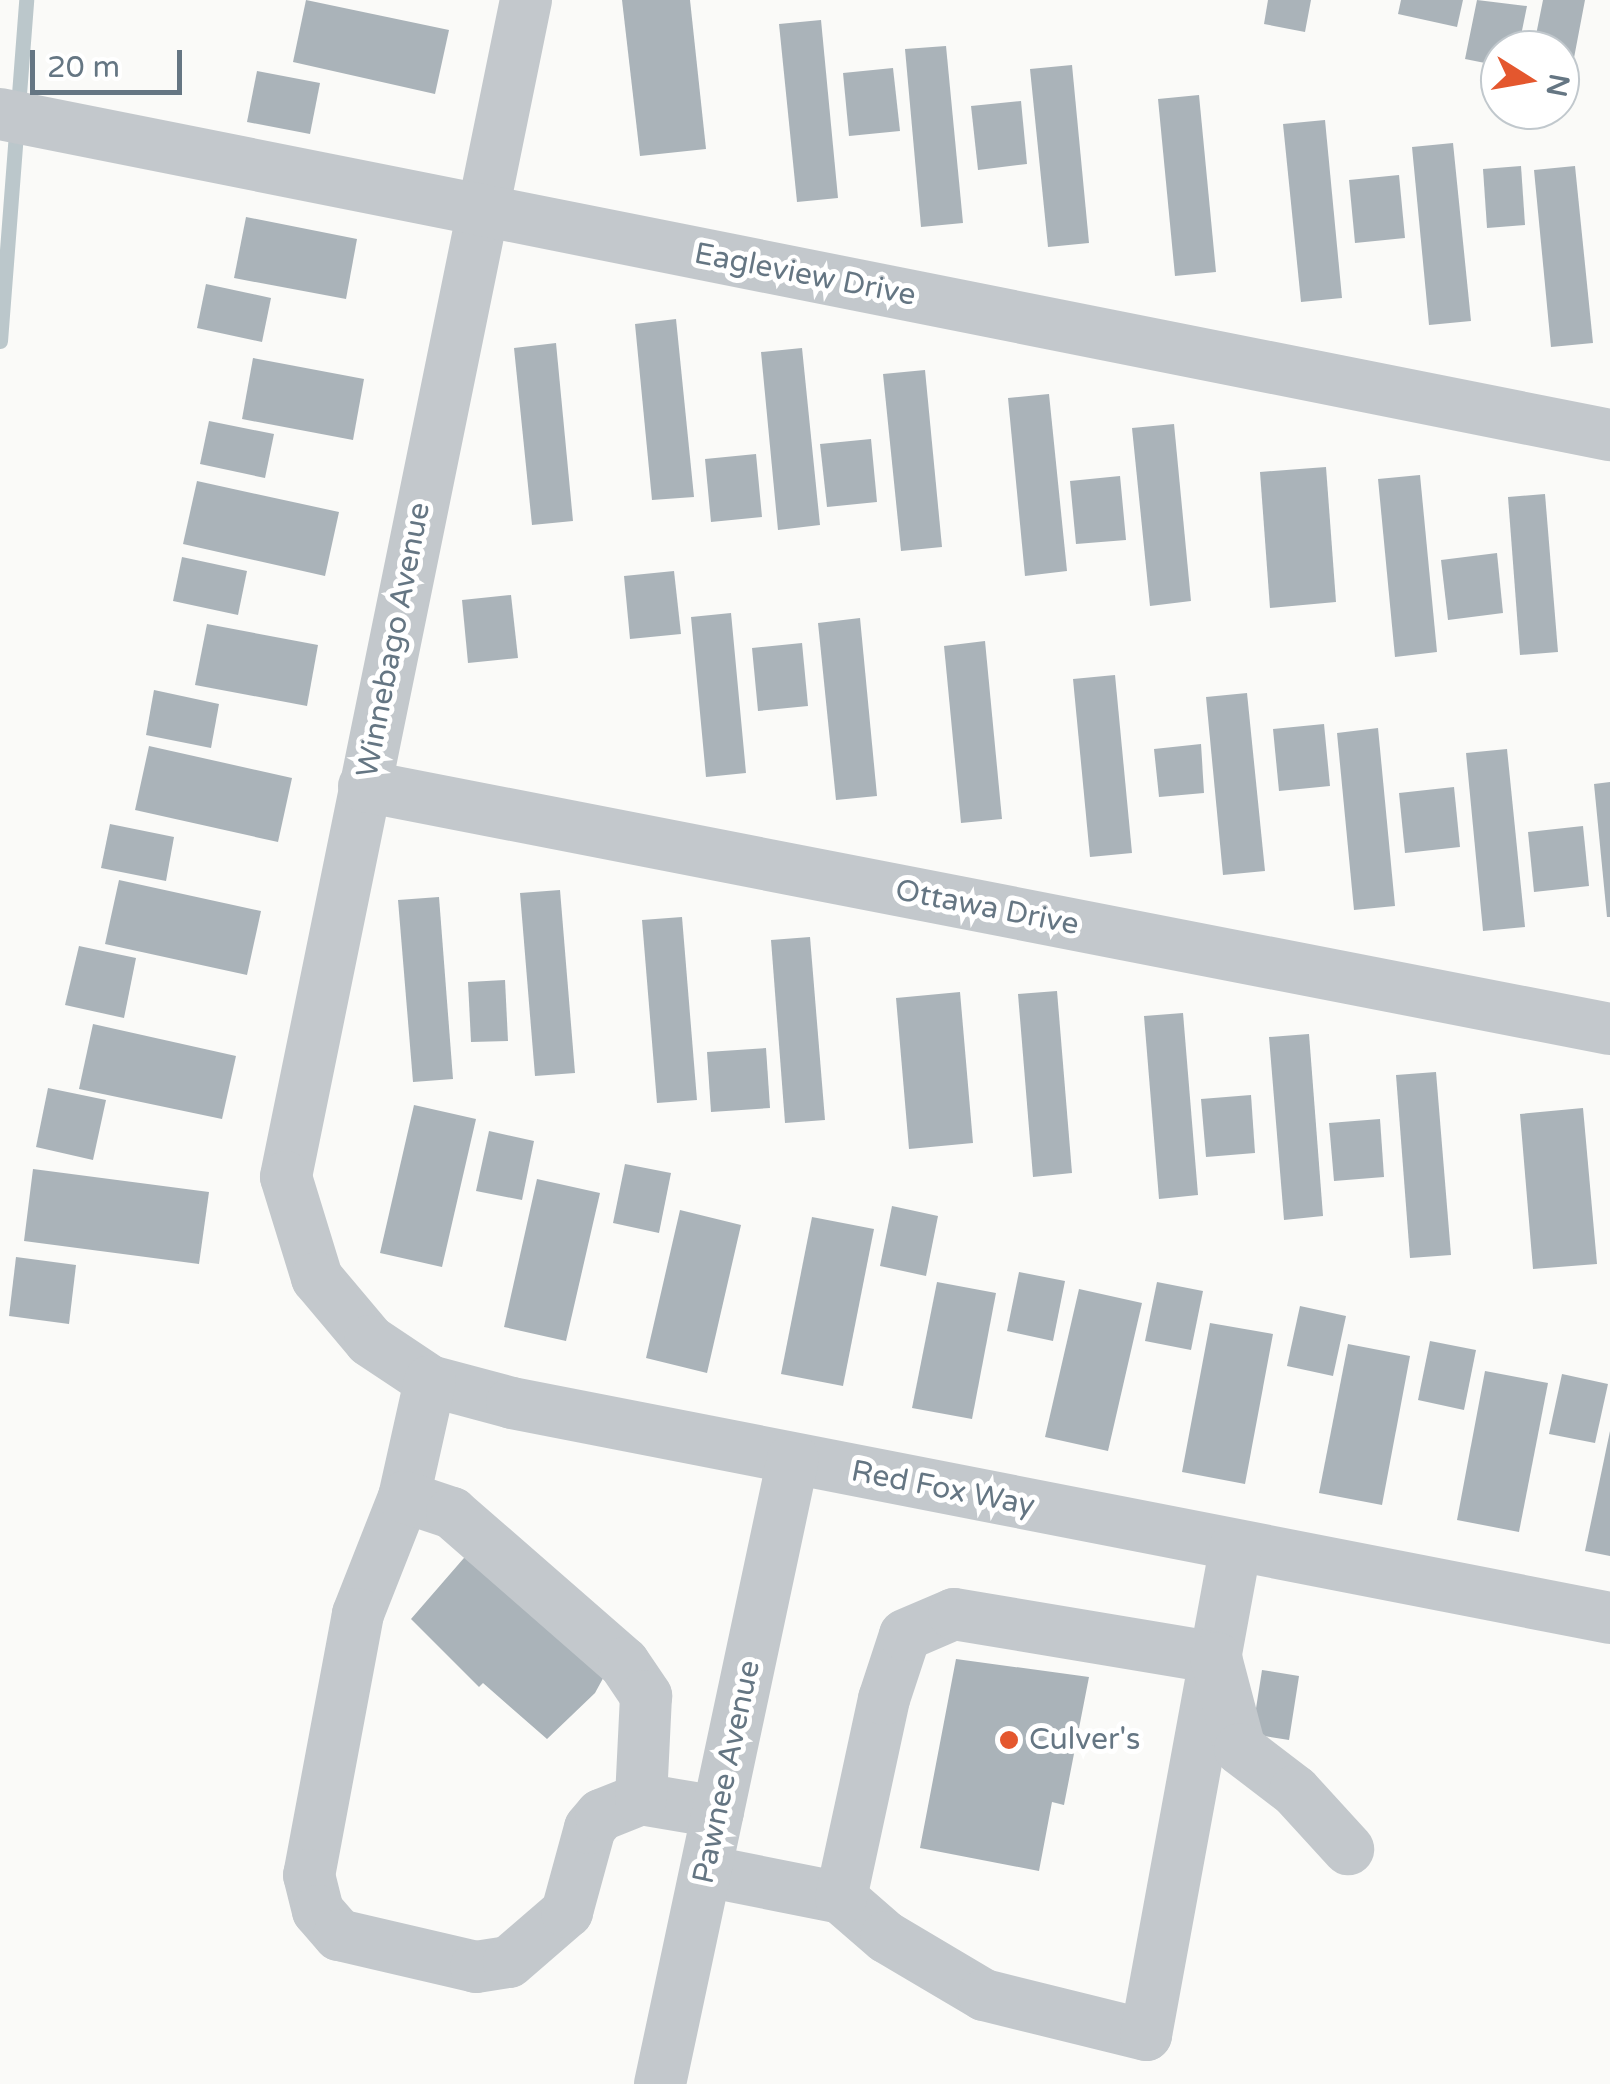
<!DOCTYPE html>
<html>
<head>
<meta charset="utf-8">
<style>
	body { margin:0 }
	#map { position:relative; width:1610px; height:2084px; overflow:hidden; background:#fafaf8; font-family:"Varela Round",sans-serif }
	div>[style] { position:absolute }
	.stream>* { height:15px; margin:-7.5px; padding:0 7.5px; transform-origin:7.5px; border-radius:7.5px; background:#bbc7cb }
	.building>* { inset:0; background:#aab3b9 }
	.minor>* { height:52px; margin:-26px; padding:0 26px; transform-origin:26px; border-radius:26px; background:#c3c8cc }
	.dots>* { width:28px; height:28px; translate:-50% -50%; box-sizing:border-box; border:5px solid #fff; border-radius:50% }
	span { translate:-50% -50%; white-space:nowrap; text-align:center; line-height:1.15; -webkit-text-stroke:10px #fff; paint-order:stroke }
	.street-label { font-size:30px; color:#657683 }
	.poi-label { font-size:30px; color:#657683 }
	.left { translate:0 -50%; text-align:left }
	.north { position:absolute; left:1480px; top:30px; width:100px; height:100px; box-sizing:border-box; background:#fff; border:2px solid #c1c8cd; border-radius:50%; rotate:101deg; font-size:28px; font-weight:700; line-height:40px; text-align:center; color:#657683 }
	.north::after { content:''; display:block; margin:auto; width:35px; height:45px; background:#e4572e; clip-path:polygon(50% 0,100% 100%,50% 72%,0 100%) }
	.scale { position:absolute; left:30px; top:50px; width:152px; height:45px; box-sizing:border-box; border:5px solid #657683; border-top:0; padding-left:12px; font-size:30px; line-height:35px; white-space:nowrap; color:#657683; -webkit-text-stroke:8px #fff; paint-order:stroke }
</style>
</head>
<body>
<div id="map">
	<div class="stream">
		<i style="left:0;top:341px;width:342px;rotate:-85.6deg"></i>
	</div>
	<div class="building">
		<i style="clip-path:polygon(306px 0,449px 30px,435px 94px,293px 62px)"></i>
		<i style="clip-path:polygon(622px 0,690px 0,706px 149px,640px 156px)"></i>
		<i style="clip-path:polygon(1268px 0,1311px 0,1305px 32px,1264px 24px)"></i>
		<i style="clip-path:polygon(1401px 0,1463px 0,1457px 27px,1398px 14px)"></i>
		<i style="clip-path:polygon(1477px 0,1527px 6px,1518px 50px,1500px 50px,1500px 66px,1465px 59px)"></i>
		<i style="clip-path:polygon(1543px 0,1585px 0,1570px 79px,1560px 77px,1560px 50px,1533px 50px)"></i>
		<i style="clip-path:polygon(821px 20px,838px 198px,797px 202px,779px 24px)"></i>
		<i style="clip-path:polygon(946px 46px,963px 223px,921px 227px,905px 49px)"></i>
		<i style="clip-path:polygon(1072px 65px,1089px 243px,1048px 247px,1030px 69px)"></i>
		<i style="clip-path:polygon(893px 68px,900px 131px,849px 136px,843px 73px)"></i>
		<i style="clip-path:polygon(257px 71px,320px 83px,310px 134px,247px 122px)"></i>
		<i style="clip-path:polygon(1199px 95px,1216px 272px,1175px 276px,1158px 99px)"></i>
		<i style="clip-path:polygon(1021px 101px,1027px 164px,978px 170px,971px 106px)"></i>
		<i style="clip-path:polygon(1325px 120px,1342px 298px,1301px 302px,1283px 124px)"></i>
		<i style="clip-path:polygon(1453px 143px,1471px 321px,1429px 325px,1412px 147px)"></i>
		<i style="clip-path:polygon(1521px 166px,1525px 225px,1487px 228px,1483px 169px)"></i>
		<i style="clip-path:polygon(1575px 166px,1593px 343px,1551px 347px,1534px 170px)"></i>
		<i style="clip-path:polygon(1399px 175px,1405px 238px,1355px 243px,1349px 180px)"></i>
		<i style="clip-path:polygon(246px 217px,357px 239px,346px 299px,234px 278px)"></i>
		<i style="clip-path:polygon(206px 284px,271px 298px,262px 342px,197px 328px)"></i>
		<i style="clip-path:polygon(676px 319px,694px 497px,652px 500px,635px 324px)"></i>
		<i style="clip-path:polygon(556px 343px,573px 521px,532px 525px,514px 348px)"></i>
		<i style="clip-path:polygon(802px 348px,820px 525px,778px 530px,761px 352px)"></i>
		<i style="clip-path:polygon(253px 358px,364px 379px,353px 440px,242px 419px)"></i>
		<i style="clip-path:polygon(925px 370px,942px 547px,901px 551px,883px 374px)"></i>
		<i style="clip-path:polygon(1049px 394px,1067px 571px,1025px 576px,1008px 398px)"></i>
		<i style="clip-path:polygon(209px 421px,274px 434px,265px 478px,200px 464px)"></i>
		<i style="clip-path:polygon(1174px 424px,1191px 601px,1150px 606px,1132px 428px)"></i>
		<i style="clip-path:polygon(871px 439px,877px 502px,827px 507px,820px 444px)"></i>
		<i style="clip-path:polygon(756px 454px,762px 517px,711px 522px,705px 459px)"></i>
		<i style="clip-path:polygon(1326px 467px,1336px 602px,1270px 608px,1260px 472px)"></i>
		<i style="clip-path:polygon(1420px 475px,1437px 652px,1395px 657px,1378px 479px)"></i>
		<i style="clip-path:polygon(1120px 476px,1126px 540px,1076px 544px,1070px 481px)"></i>
		<i style="clip-path:polygon(197px 481px,339px 512px,325px 576px,183px 544px)"></i>
		<i style="clip-path:polygon(1545px 494px,1558px 652px,1520px 655px,1508px 497px)"></i>
		<i style="clip-path:polygon(1497px 553px,1503px 613px,1448px 620px,1441px 560px)"></i>
		<i style="clip-path:polygon(182px 557px,247px 571px,238px 615px,173px 601px)"></i>
		<i style="clip-path:polygon(674px 571px,681px 634px,630px 639px,624px 576px)"></i>
		<i style="clip-path:polygon(511px 595px,518px 658px,468px 663px,462px 600px)"></i>
		<i style="clip-path:polygon(731px 613px,746px 773px,706px 777px,691px 617px)"></i>
		<i style="clip-path:polygon(860px 618px,877px 796px,836px 800px,818px 623px)"></i>
		<i style="clip-path:polygon(207px 624px,318px 645px,307px 706px,195px 685px)"></i>
		<i style="clip-path:polygon(985px 641px,1002px 819px,961px 823px,944px 646px)"></i>
		<i style="clip-path:polygon(802px 643px,808px 706px,758px 711px,752px 648px)"></i>
		<i style="clip-path:polygon(1115px 675px,1132px 853px,1090px 857px,1073px 679px)"></i>
		<i style="clip-path:polygon(154px 690px,219px 704px,211px 748px,146px 735px)"></i>
		<i style="clip-path:polygon(1247px 693px,1265px 871px,1223px 875px,1206px 697px)"></i>
		<i style="clip-path:polygon(1324px 724px,1330px 786px,1279px 791px,1273px 729px)"></i>
		<i style="clip-path:polygon(1378px 728px,1395px 906px,1354px 910px,1337px 733px)"></i>
		<i style="clip-path:polygon(1201px 744px,1204px 793px,1159px 797px,1154px 749px)"></i>
		<i style="clip-path:polygon(149px 746px,292px 778px,278px 842px,135px 810px)"></i>
		<i style="clip-path:polygon(1507px 749px,1525px 927px,1483px 931px,1466px 753px)"></i>
		<i style="clip-path:polygon(1610px 782px,1610px 917px,1607px 917px,1594px 784px)"></i>
		<i style="clip-path:polygon(1454px 787px,1460px 847px,1405px 853px,1399px 793px)"></i>
		<i style="clip-path:polygon(110px 824px,174px 837px,166px 881px,101px 868px)"></i>
		<i style="clip-path:polygon(1583px 826px,1589px 886px,1534px 892px,1528px 832px)"></i>
		<i style="clip-path:polygon(119px 880px,261px 911px,247px 975px,105px 944px)"></i>
		<i style="clip-path:polygon(560px 890px,575px 1073px,535px 1076px,520px 893px)"></i>
		<i style="clip-path:polygon(439px 897px,453px 1079px,413px 1082px,398px 900px)"></i>
		<i style="clip-path:polygon(682px 917px,697px 1100px,657px 1103px,642px 920px)"></i>
		<i style="clip-path:polygon(810px 937px,825px 1120px,785px 1123px,771px 940px)"></i>
		<i style="clip-path:polygon(79px 946px,136px 958px,124px 1018px,65px 1005px)"></i>
		<i style="clip-path:polygon(505px 980px,508px 1041px,471px 1042px,468px 982px)"></i>
		<i style="clip-path:polygon(1057px 991px,1072px 1173px,1033px 1177px,1018px 994px)"></i>
		<i style="clip-path:polygon(960px 992px,973px 1143px,909px 1149px,896px 998px)"></i>
		<i style="clip-path:polygon(1183px 1013px,1198px 1195px,1159px 1199px,1144px 1016px)"></i>
		<i style="clip-path:polygon(93px 1024px,236px 1056px,222px 1119px,79px 1089px)"></i>
		<i style="clip-path:polygon(1309px 1034px,1323px 1216px,1284px 1220px,1269px 1037px)"></i>
		<i style="clip-path:polygon(766px 1048px,770px 1108px,711px 1112px,707px 1052px)"></i>
		<i style="clip-path:polygon(1436px 1072px,1451px 1255px,1410px 1258px,1396px 1075px)"></i>
		<i style="clip-path:polygon(48px 1088px,106px 1100px,93px 1160px,36px 1147px)"></i>
		<i style="clip-path:polygon(1251px 1095px,1255px 1153px,1206px 1157px,1201px 1099px)"></i>
		<i style="clip-path:polygon(414px 1105px,476px 1119px,442px 1267px,380px 1253px)"></i>
		<i style="clip-path:polygon(1583px 1108px,1597px 1264px,1533px 1269px,1520px 1114px)"></i>
		<i style="clip-path:polygon(1380px 1119px,1384px 1177px,1334px 1181px,1329px 1123px)"></i>
		<i style="clip-path:polygon(489px 1131px,534px 1141px,522px 1200px,476px 1191px)"></i>
		<i style="clip-path:polygon(625px 1164px,671px 1173px,659px 1233px,613px 1223px)"></i>
		<i style="clip-path:polygon(33px 1169px,209px 1192px,199px 1264px,24px 1241px)"></i>
		<i style="clip-path:polygon(537px 1179px,600px 1193px,566px 1341px,504px 1327px)"></i>
		<i style="clip-path:polygon(892px 1206px,938px 1216px,926px 1276px,880px 1266px)"></i>
		<i style="clip-path:polygon(680px 1210px,741px 1225px,707px 1373px,646px 1358px)"></i>
		<i style="clip-path:polygon(812px 1217px,874px 1229px,843px 1386px,781px 1374px)"></i>
		<i style="clip-path:polygon(16px 1257px,76px 1265px,69px 1324px,9px 1316px)"></i>
		<i style="clip-path:polygon(1019px 1272px,1065px 1281px,1053px 1341px,1007px 1331px)"></i>
		<i style="clip-path:polygon(937px 1282px,996px 1293px,972px 1419px,912px 1408px)"></i>
		<i style="clip-path:polygon(1157px 1282px,1203px 1291px,1191px 1350px,1145px 1341px)"></i>
		<i style="clip-path:polygon(1079px 1289px,1142px 1303px,1108px 1451px,1045px 1437px)"></i>
		<i style="clip-path:polygon(1300px 1306px,1346px 1316px,1333px 1376px,1287px 1366px)"></i>
		<i style="clip-path:polygon(1210px 1323px,1273px 1334px,1245px 1484px,1182px 1472px)"></i>
		<i style="clip-path:polygon(1430px 1341px,1476px 1350px,1464px 1410px,1418px 1400px)"></i>
		<i style="clip-path:polygon(1348px 1344px,1410px 1356px,1382px 1505px,1319px 1493px)"></i>
		<i style="clip-path:polygon(1485px 1371px,1548px 1383px,1519px 1532px,1457px 1520px)"></i>
		<i style="clip-path:polygon(1562px 1374px,1608px 1384px,1595px 1443px,1549px 1434px)"></i>
		<i style="clip-path:polygon(1610px 1431px,1610px 1556px,1585px 1551px)"></i>
		<i style="clip-path:polygon(470px 1551px,607px 1671px,595px 1693px,547px 1739px,483px 1683px,479px 1687px,411px 1619px)"></i>
		<i style="clip-path:polygon(956px 1659px,1089px 1677px,1064px 1805px,1052px 1802px,1039px 1871px,920px 1848px)"></i>
		<i style="clip-path:polygon(1262px 1670px,1299px 1676px,1289px 1740px,1252px 1734px)"></i>
	</div>
	<div class="minor">
		<i style="left:526px;top:0;width:1201px;rotate:101.53deg"></i>
		<i style="left:286px;top:1177px;width:106px;rotate:72.9deg"></i>
		<i style="left:317px;top:1278px;width:82px;rotate:49.9deg"></i>
		<i style="left:370px;top:1341px;width:72px;rotate:33.7deg"></i>
		<i style="left:430px;top:1381px;width:85px;rotate:15deg"></i>
		<i style="left:512px;top:1403px;width:1119px;rotate:11.08deg"></i>
		<i style="left:0;top:114px;width:1642px;rotate:11.28deg"></i>
		<i style="left:364px;top:786px;width:1269px;rotate:11.04deg"></i>
		<i style="left:430px;top:1381px;width:119px;rotate:102.6deg"></i>
		<i style="left:404px;top:1497px;width:126px;rotate:111.5deg"></i>
		<i style="left:358px;top:1614px;width:266px;rotate:100.6deg"></i>
		<i style="left:309px;top:1875px;width:37px;rotate:76deg"></i>
		<i style="left:318px;top:1911px;width:32px;rotate:49deg"></i>
		<i style="left:339px;top:1935px;width:141px;rotate:13.1deg"></i>
		<i style="left:476px;top:1967px;width:33px;rotate:-9deg"></i>
		<i style="left:509px;top:1962px;width:77px;rotate:-40.8deg"></i>
		<i style="left:567px;top:1912px;width:87px;rotate:-74.7deg"></i>
		<i style="left:590px;top:1828px;width:17px;rotate:-50deg"></i>
		<i style="left:601px;top:1815px;width:43px;rotate:-21.8deg"></i>
		<i style="left:641px;top:1799px;width:78px;rotate:9.6deg"></i>
		<i style="left:404px;top:1497px;width:51px;rotate:18.4deg"></i>
		<i style="left:452px;top:1513px;width:228px;rotate:41.1deg"></i>
		<i style="left:624px;top:1663px;width:40px;rotate:56deg"></i>
		<i style="left:646px;top:1696px;width:103px;rotate:92.8deg"></i>
		<i style="left:706px;top:1871px;width:138px;rotate:11.3deg"></i>
		<i style="left:841px;top:1898px;width:60px;rotate:40.9deg"></i>
		<i style="left:886px;top:1937px;width:114px;rotate:30.6deg"></i>
		<i style="left:984px;top:1995px;width:167px;rotate:13.9deg"></i>
		<i style="left:1146px;top:2035px;width:497px;rotate:-79.6deg"></i>
		<i style="left:841px;top:1898px;width:204px;rotate:-77.8deg"></i>
		<i style="left:884px;top:1699px;width:67px;rotate:-71.8deg"></i>
		<i style="left:905px;top:1635px;width:53px;rotate:-23.2deg"></i>
		<i style="left:954px;top:1614px;width:266px;rotate:9.5deg"></i>
		<i style="left:1216px;top:1658px;width:94px;rotate:75.2deg"></i>
		<i style="left:1240px;top:1749px;width:69px;rotate:37.4deg"></i>
		<i style="left:1295px;top:1791px;width:79px;rotate:47.6deg"></i>
		<i style="left:660px;top:2084px;width:639px;rotate:-77.99deg"></i>
	</div>
	<div class="dots">
		<i style="left:1009px;top:1740px;background:#e4572e"></i>
	</div>
	<div class="street-label">
		<span style="left:805px;top:275px;rotate:11deg">Eagleview Drive</span>
		<span style="left:394px;top:640px;rotate:-79deg">Winnebago Avenue</span>
		<span style="left:987px;top:908px;rotate:11deg">Ottawa Drive</span>
		<span style="left:943px;top:1489px;rotate:11deg">Red Fox Way</span>
		<span style="left:727px;top:1772px;rotate:-78deg">Pawnee Avenue</span>
	</div>
	<div class="poi-label">
		<span class="left" style="left:1029px;top:1740px">Culver's</span>
	</div>
	<div class="north">N</div>
	<div class="scale">20 m</div>
</div>
</body>
</html>
